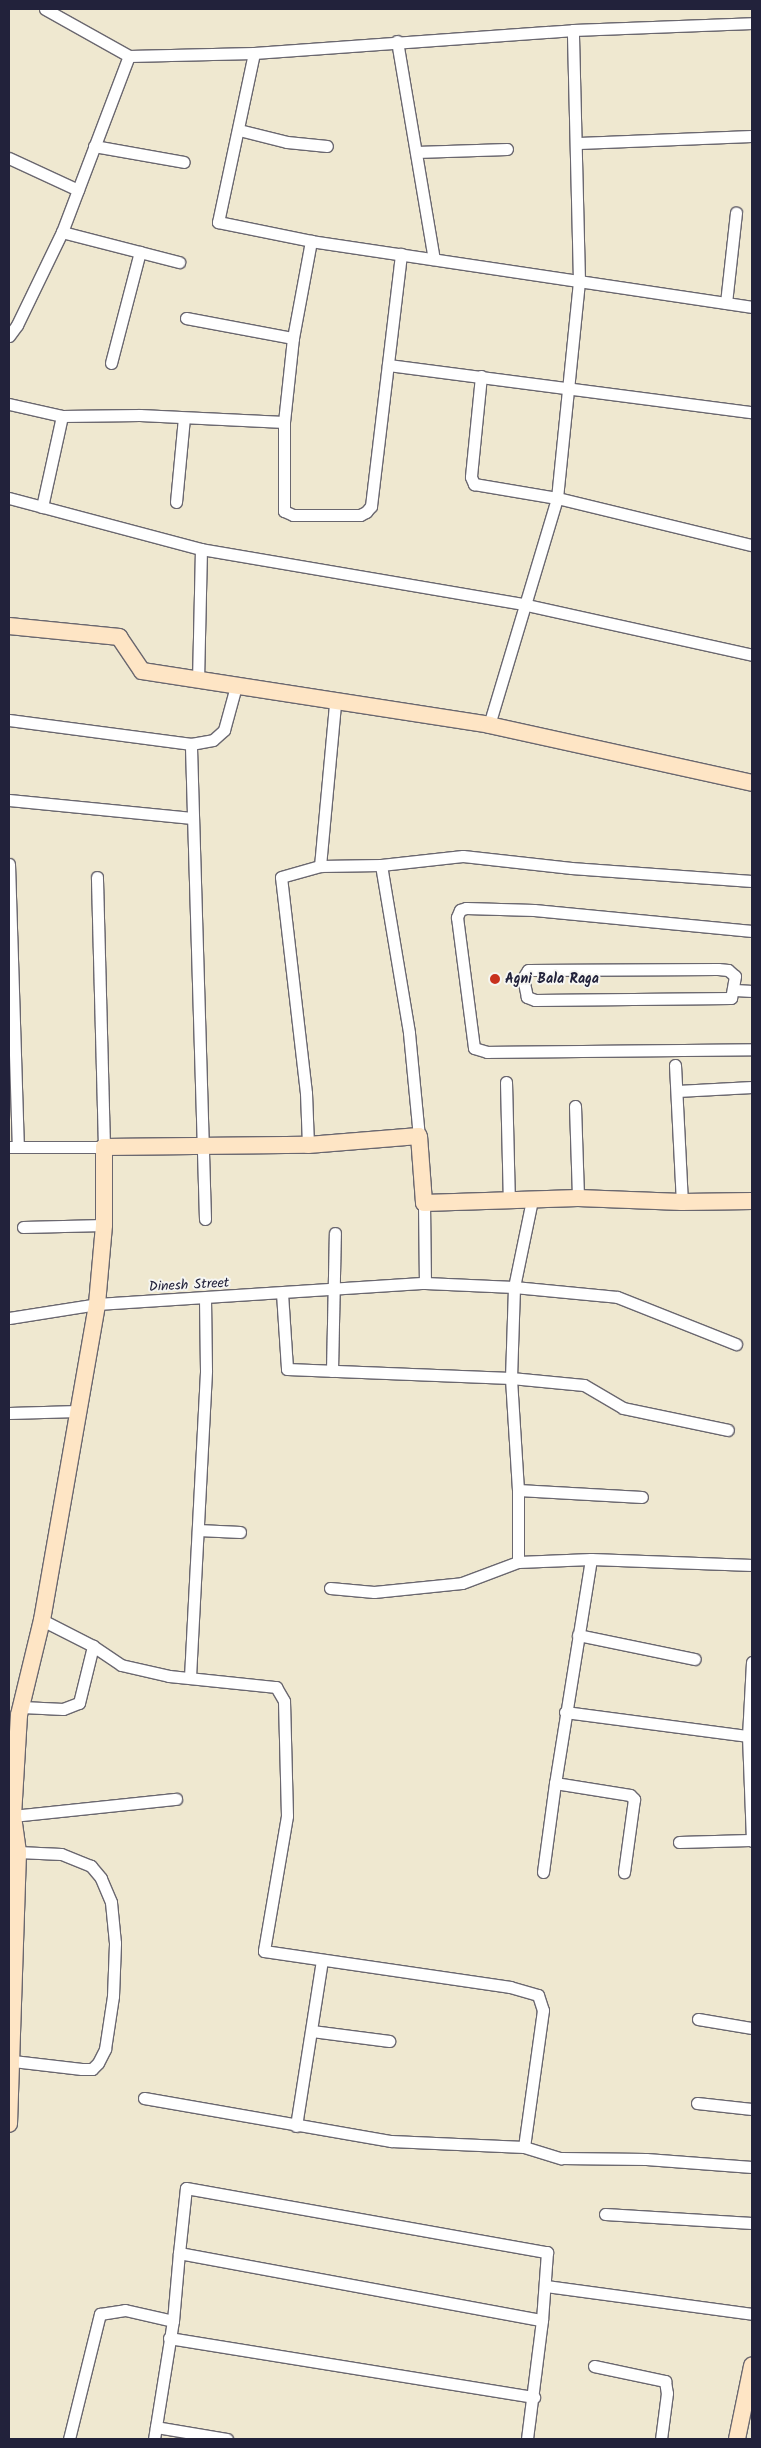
<!DOCTYPE html>
<html>
<head>
<meta charset="utf-8">
<style>
	body { margin:0 }
	#map { position:relative; width:761px; height:2448px; overflow:hidden; background:#efe8d0; font-family:Kalam,sans-serif }
	div>[style] { position:absolute }
	.roads { filter:drop-shadow(1px 0 #6a676f) drop-shadow(-1px 0 #6a676f) drop-shadow(0 1px #6a676f) drop-shadow(0 -1px #6a676f) }
	.street>* { height:11px; margin:-5.5px; padding:0 5.5px; transform-origin:5.5px; border-radius:5.5px; background:#fff }
	.secondary>* { height:16px; margin:-8px; padding:0 8px; transform-origin:8px; border-radius:8px; background:#fee5c5 }
	.dots>* { width:14px; height:14px; translate:-50% -50%; box-sizing:border-box; border:2px solid #f6f6f2; border-radius:50% }
	span { translate:-50% -50%; white-space:nowrap; text-align:center; line-height:1.15; -webkit-text-stroke:4px #f6f6f2; paint-order:stroke }
	.poi-label { font-size:14px; color:#22223b; font-weight:700 }
	.left { translate:0 -50%; text-align:left }
	.street-label { font-size:14px; color:#22223b }
	.frame { position:absolute; inset:0; border:10px solid #22223b; pointer-events:none }
</style>
</head>
<body>
<div id="map">
	<div class="roads">
		<div class="street">
			<i style="left:45px;top:9px;width:96px;rotate:29.2deg"></i>
			<i style="left:129px;top:56px;width:125px;rotate:-1.4deg"></i>
			<i style="left:254px;top:53px;width:320px;rotate:-4.1deg"></i>
			<i style="left:573px;top:30px;width:179px;rotate:-2.2deg"></i>
			<i style="left:397px;top:41px;width:221px;rotate:80.4deg"></i>
			<i style="left:254px;top:53px;width:173px;rotate:102deg"></i>
			<i style="left:218px;top:222px;width:95px;rotate:11.5deg"></i>
			<i style="left:311px;top:241px;width:446px;rotate:8.5deg"></i>
			<i style="left:239px;top:130px;width:49px;rotate:14deg"></i>
			<i style="left:287px;top:142px;width:40px;rotate:5.7deg"></i>
			<i style="left:578px;top:143px;width:174px;rotate:-2.3deg"></i>
			<i style="left:94px;top:146px;width:91px;rotate:10.1deg"></i>
			<i style="left:416px;top:152px;width:91px;rotate:-1.9deg"></i>
			<i style="left:9px;top:158px;width:76px;rotate:24.9deg"></i>
			<i style="left:62px;top:232px;width:121px;rotate:14.4deg"></i>
			<i style="left:726px;top:303px;width:91px;rotate:-83.7deg"></i>
			<i style="left:186px;top:318px;width:109px;rotate:10.6deg"></i>
			<i style="left:9px;top:336px;width:14px;rotate:-54deg"></i>
			<i style="left:17px;top:325px;width:103px;rotate:-64.2deg"></i>
			<i style="left:62px;top:232px;width:188px;rotate:-69.2deg"></i>
			<i style="left:111px;top:363px;width:115px;rotate:-75.4deg"></i>
			<i style="left:388px;top:365px;width:367px;rotate:7.4deg"></i>
			<i style="left:481px;top:376px;width:101px;rotate:95.7deg"></i>
			<i style="left:471px;top:477px;width:8px;rotate:67deg"></i>
			<i style="left:474px;top:484px;width:84px;rotate:9.6deg"></i>
			<i style="left:557px;top:498px;width:201px;rotate:13.6deg"></i>
			<i style="left:9px;top:404px;width:54px;rotate:12.8deg"></i>
			<i style="left:62px;top:416px;width:78px;rotate:-0.7deg"></i>
			<i style="left:140px;top:415px;width:144px;rotate:2.8deg"></i>
			<i style="left:284px;top:422px;width:84px;rotate:-83.9deg"></i>
			<i style="left:293px;top:338px;width:99px;rotate:-79.5deg"></i>
			<i style="left:284px;top:422px;width:89px;rotate:90deg"></i>
			<i style="left:284px;top:511px;width:10px;rotate:24deg"></i>
			<i style="left:293px;top:515px;width:67px"></i>
			<i style="left:360px;top:515px;width:7px;rotate:-27deg"></i>
			<i style="left:366px;top:512px;width:8px;rotate:-50deg"></i>
			<i style="left:371px;top:506px;width:254px;rotate:-83.2deg"></i>
			<i style="left:9px;top:498px;width:199px;rotate:14.9deg"></i>
			<i style="left:201px;top:549px;width:331px;rotate:9.7deg"></i>
			<i style="left:527px;top:605px;width:230px;rotate:12.5deg"></i>
			<i style="left:176px;top:502px;width:84px;rotate:-84.6deg"></i>
			<i style="left:42px;top:507px;width:93px;rotate:-77.6deg"></i>
			<i style="left:198px;top:681px;width:132px;rotate:-88.7deg"></i>
			<i style="left:9px;top:720px;width:184px;rotate:7.5deg"></i>
			<i style="left:489px;top:725px;width:237px;rotate:-73.3deg"></i>
			<i style="left:557px;top:498px;width:218px;rotate:-84.2deg"></i>
			<i style="left:579px;top:281px;width:251px;rotate:-91.4deg"></i>
			<i style="left:9px;top:800px;width:184px;rotate:5.6deg"></i>
			<i style="left:9px;top:864px;width:283px;rotate:88.2deg"></i>
			<i style="left:381px;top:865px;width:82px;rotate:-6.3deg"></i>
			<i style="left:463px;top:856px;width:109px;rotate:6.3deg"></i>
			<i style="left:571px;top:868px;width:181px;rotate:4.1deg"></i>
			<i style="left:320px;top:866px;width:61px;rotate:-0.9deg"></i>
			<i style="left:381px;top:865px;width:170px;rotate:80.5deg"></i>
			<i style="left:409px;top:1033px;width:103px;rotate:84.5deg"></i>
			<i style="left:752px;top:931px;width:219px;rotate:-174.5deg"></i>
			<i style="left:534px;top:910px;width:68px;rotate:-178.3deg"></i>
			<i style="left:466px;top:908px;width:6px;rotate:162deg"></i>
			<i style="left:460px;top:910px;width:8px;rotate:113deg"></i>
			<i style="left:457px;top:917px;width:132px;rotate:82.6deg"></i>
			<i style="left:474px;top:1048px;width:14px;rotate:17deg"></i>
			<i style="left:487px;top:1052px;width:265px;rotate:-0.6deg"></i>
			<i style="left:718px;top:969px;width:10px;rotate:6deg"></i>
			<i style="left:728px;top:970px;width:9px;rotate:41deg"></i>
			<i style="left:735px;top:976px;width:22px;rotate:100deg"></i>
			<i style="left:731px;top:998px;width:196px;rotate:179.4deg"></i>
			<i style="left:535px;top:1000px;width:9px;rotate:-159deg"></i>
			<i style="left:527px;top:997px;width:19px;rotate:-102deg"></i>
			<i style="left:523px;top:978px;width:9px;rotate:-58deg"></i>
			<i style="left:528px;top:970px;width:190px;rotate:-0.3deg"></i>
			<i style="left:735px;top:990px;width:17px;rotate:3deg"></i>
			<i style="left:675px;top:1065px;width:137px;rotate:87.1deg"></i>
			<i style="left:506px;top:1082px;width:119px;rotate:88.6deg"></i>
			<i style="left:677px;top:1091px;width:75px;rotate:-3.1deg"></i>
			<i style="left:575px;top:1106px;width:92px;rotate:88.1deg"></i>
			<i style="left:308px;top:1145px;width:52px;rotate:-92.2deg"></i>
			<i style="left:306px;top:1093px;width:217px;rotate:-96.6deg"></i>
			<i style="left:281px;top:877px;width:41px;rotate:-15.8deg"></i>
			<i style="left:320px;top:866px;width:163px;rotate:-84.7deg"></i>
			<i style="left:9px;top:1147px;width:95px"></i>
			<i style="left:104px;top:1147px;width:270px;rotate:-91.5deg"></i>
			<i style="left:424px;top:1203px;width:80px;rotate:89.3deg"></i>
			<i style="left:205px;top:1219px;width:475px;rotate:-91.7deg"></i>
			<i style="left:191px;top:744px;width:22px;rotate:-10deg"></i>
			<i style="left:213px;top:740px;width:15px;rotate:-42deg"></i>
			<i style="left:224px;top:730px;width:46px;rotate:-74.7deg"></i>
			<i style="left:23px;top:1227px;width:81px;rotate:-1.4deg"></i>
			<i style="left:282px;top:1293px;width:76px;rotate:86.2deg"></i>
			<i style="left:287px;top:1369px;width:224px;rotate:2.3deg"></i>
			<i style="left:511px;top:1378px;width:73px;rotate:5.5deg"></i>
			<i style="left:584px;top:1385px;width:45px;rotate:30.5deg"></i>
			<i style="left:623px;top:1408px;width:107px;rotate:11.8deg"></i>
			<i style="left:9px;top:1318px;width:89px;rotate:-9deg"></i>
			<i style="left:97px;top:1304px;width:329px;rotate:-3.7deg"></i>
			<i style="left:425px;top:1283px;width:89px;rotate:2.6deg"></i>
			<i style="left:514px;top:1287px;width:103px;rotate:5.5deg"></i>
			<i style="left:617px;top:1297px;width:128px;rotate:21.6deg"></i>
			<i style="left:332px;top:1371px;width:138px;rotate:-88.8deg"></i>
			<i style="left:9px;top:1413px;width:69px;rotate:-1.7deg"></i>
			<i style="left:518px;top:1490px;width:124px;rotate:3.2deg"></i>
			<i style="left:198px;top:1530px;width:42px;rotate:2.7deg"></i>
			<i style="left:591px;top:1559px;width:227px;rotate:99.1deg"></i>
			<i style="left:555px;top:1783px;width:76px;rotate:9.1deg"></i>
			<i style="left:630px;top:1795px;width:6px;rotate:45deg"></i>
			<i style="left:634px;top:1799px;width:74px;rotate:97.8deg"></i>
			<i style="left:518px;top:1562px;width:72px;rotate:-90deg"></i>
			<i style="left:518px;top:1490px;width:112px;rotate:-93.6deg"></i>
			<i style="left:511px;top:1378px;width:91px;rotate:-88.1deg"></i>
			<i style="left:514px;top:1287px;width:89px;rotate:-78.3deg"></i>
			<i style="left:330px;top:1588px;width:44px;rotate:5.2deg"></i>
			<i style="left:374px;top:1592px;width:88px;rotate:-5.8deg"></i>
			<i style="left:462px;top:1583px;width:60px;rotate:-20.6deg"></i>
			<i style="left:518px;top:1562px;width:73px;rotate:-2.4deg"></i>
			<i style="left:591px;top:1559px;width:161px;rotate:2.1deg"></i>
			<i style="left:42px;top:1620px;width:57px;rotate:27deg"></i>
			<i style="left:93px;top:1646px;width:34px;rotate:34deg"></i>
			<i style="left:121px;top:1665px;width:49px;rotate:12.9deg"></i>
			<i style="left:169px;top:1676px;width:108px;rotate:5.9deg"></i>
			<i style="left:276px;top:1687px;width:16px;rotate:60deg"></i>
			<i style="left:284px;top:1701px;width:115px;rotate:88.5deg"></i>
			<i style="left:287px;top:1816px;width:137px;rotate:99.7deg"></i>
			<i style="left:264px;top:1951px;width:249px;rotate:8.3deg"></i>
			<i style="left:510px;top:1987px;width:29px;rotate:16deg"></i>
			<i style="left:538px;top:1995px;width:16px;rotate:72deg"></i>
			<i style="left:543px;top:2010px;width:138px;rotate:97.9deg"></i>
			<i style="left:524px;top:2147px;width:39px;rotate:17deg"></i>
			<i style="left:561px;top:2158px;width:85px;rotate:0.7deg"></i>
			<i style="left:646px;top:2159px;width:106px;rotate:4.3deg"></i>
			<i style="left:578px;top:1635px;width:119px;rotate:11.6deg"></i>
			<i style="left:190px;top:1677px;width:307px;rotate:-87deg"></i>
			<i style="left:206px;top:1370px;width:70px;rotate:-90.8deg"></i>
			<i style="left:22px;top:1707px;width:41px;rotate:2.8deg"></i>
			<i style="left:63px;top:1709px;width:17px;rotate:-21deg"></i>
			<i style="left:79px;top:1703px;width:59px;rotate:-76.2deg"></i>
			<i style="left:565px;top:1712px;width:185px;rotate:7.5deg"></i>
			<i style="left:748px;top:1736px;width:74px;rotate:-86.9deg"></i>
			<i style="left:748px;top:1736px;width:105px;rotate:87.8deg"></i>
			<i style="left:13px;top:1816px;width:164px;rotate:-6deg"></i>
			<i style="left:679px;top:1842px;width:71px;rotate:-1.6deg"></i>
			<i style="left:543px;top:1872px;width:90px;rotate:-82.3deg"></i>
			<i style="left:698px;top:2019px;width:55px;rotate:9.5deg"></i>
			<i style="left:312px;top:2031px;width:78px;rotate:7.4deg"></i>
			<i style="left:13px;top:2061px;width:69px;rotate:6.6deg"></i>
			<i style="left:82px;top:2069px;width:10px"></i>
			<i style="left:92px;top:2069px;width:8px;rotate:-45deg"></i>
			<i style="left:98px;top:2063px;width:16px;rotate:-63deg"></i>
			<i style="left:105px;top:2049px;width:54px;rotate:-81.4deg"></i>
			<i style="left:113px;top:1996px;width:53px;rotate:-87.8deg"></i>
			<i style="left:115px;top:1943px;width:41px;rotate:-95.6deg"></i>
			<i style="left:111px;top:1902px;width:26px;rotate:-113deg"></i>
			<i style="left:101px;top:1878px;width:16px;rotate:-130deg"></i>
			<i style="left:91px;top:1866px;width:32px;rotate:-158deg"></i>
			<i style="left:61px;top:1854px;width:43px;rotate:-177.3deg"></i>
			<i style="left:144px;top:2098px;width:251px;rotate:9.9deg"></i>
			<i style="left:391px;top:2141px;width:133px;rotate:2.6deg"></i>
			<i style="left:697px;top:2103px;width:55px;rotate:6.2deg"></i>
			<i style="left:296px;top:2126px;width:168px;rotate:-81.1deg"></i>
			<i style="left:605px;top:2214px;width:147px;rotate:3.5deg"></i>
			<i style="left:179px;top:2253px;width:65px;rotate:-83.9deg"></i>
			<i style="left:186px;top:2188px;width:367px;rotate:10.1deg"></i>
			<i style="left:547px;top:2252px;width:68px;rotate:94.2deg"></i>
			<i style="left:546px;top:2286px;width:208px;rotate:7.7deg"></i>
			<i style="left:169px;top:2338px;width:370px;rotate:9.2deg"></i>
			<i style="left:594px;top:2366px;width:73px;rotate:11.9deg"></i>
			<i style="left:665px;top:2381px;width:12px;rotate:81deg"></i>
			<i style="left:667px;top:2393px;width:46px;rotate:97.4deg"></i>
			<i style="left:156px;top:2427px;width:72px;rotate:9.6deg"></i>
			<i style="left:69px;top:2439px;width:129px;rotate:-76.1deg"></i>
			<i style="left:100px;top:2314px;width:25px;rotate:-9deg"></i>
			<i style="left:125px;top:2310px;width:49px;rotate:12.9deg"></i>
			<i style="left:154px;top:2439px;width:120px;rotate:-80.9deg"></i>
			<i style="left:173px;top:2321px;width:68px;rotate:-85deg"></i>
			<i style="left:179px;top:2253px;width:369px;rotate:10.5deg"></i>
			<i style="left:542px;top:2320px;width:120px;rotate:97.2deg"></i>
		</div>
		<div class="secondary">
			<i style="left:9px;top:626px;width:111px;rotate:5.7deg"></i>
			<i style="left:119px;top:637px;width:41px;rotate:55.9deg"></i>
			<i style="left:142px;top:671px;width:351px;rotate:8.8deg"></i>
			<i style="left:489px;top:725px;width:269px;rotate:12.4deg"></i>
			<i style="left:9px;top:2124px;width:272px;rotate:-88.1deg"></i>
			<i style="left:18px;top:1852px;width:36px;rotate:-98deg"></i>
			<i style="left:13px;top:1816px;width:101px;rotate:-86.6deg"></i>
			<i style="left:19px;top:1715px;width:98px;rotate:-76.4deg"></i>
			<i style="left:42px;top:1620px;width:321px;rotate:-80.1deg"></i>
			<i style="left:97px;top:1304px;width:79px;rotate:-84.9deg"></i>
			<i style="left:104px;top:1225px;width:78px;rotate:-90deg"></i>
			<i style="left:104px;top:1147px;width:204px;rotate:-0.6deg"></i>
			<i style="left:308px;top:1145px;width:111px;rotate:-4.6deg"></i>
			<i style="left:419px;top:1136px;width:67px;rotate:85.7deg"></i>
			<i style="left:424px;top:1203px;width:154px;rotate:-1.9deg"></i>
			<i style="left:578px;top:1198px;width:104px;rotate:2.2deg"></i>
			<i style="left:682px;top:1202px;width:70px;rotate:-0.8deg"></i>
			<i style="left:737px;top:2439px;width:75px;rotate:-78.4deg"></i>
		</div>
	</div>
	<div class="dots">
		<i style="left:495px;top:979px;background:#c8321e"></i>
	</div>
	<div class="poi-label">
		<span class="left" style="left:505px;top:979px">Agni Bala Raga</span>
	</div>
	<div class="street-label">
		<span style="left:189px;top:1285px;rotate:-3deg">Dinesh Street</span>
	</div>
	<div class="frame"></div>
</div>
</body>
</html>
